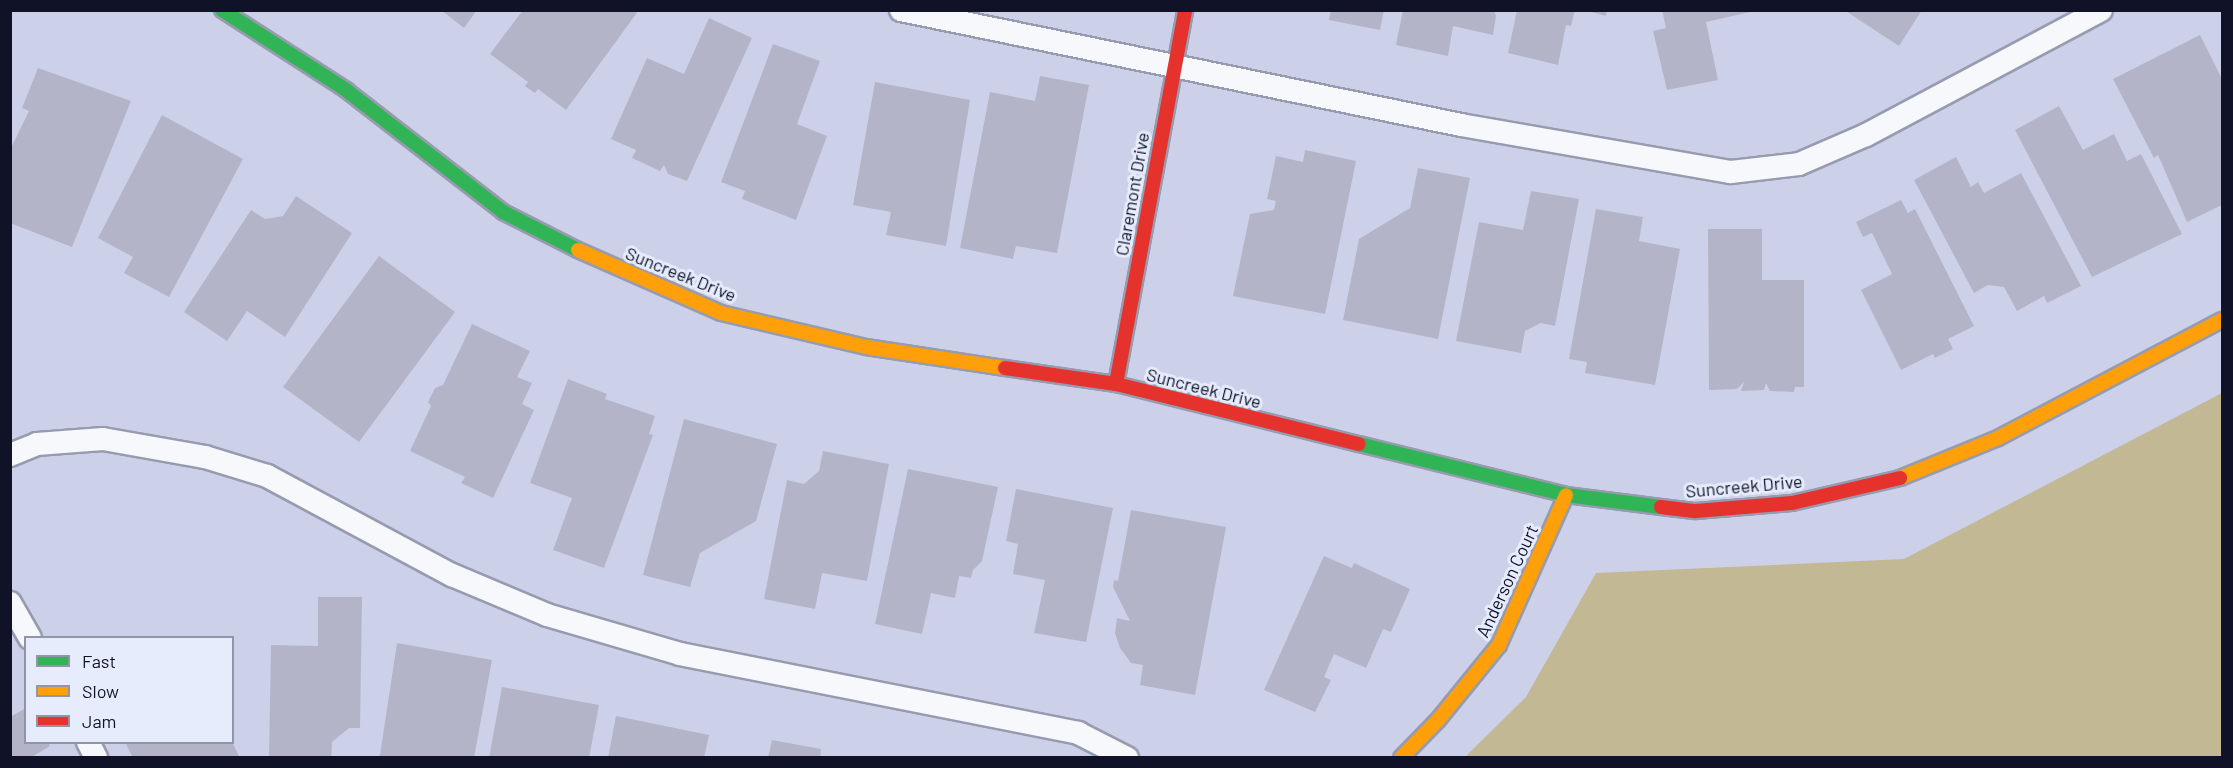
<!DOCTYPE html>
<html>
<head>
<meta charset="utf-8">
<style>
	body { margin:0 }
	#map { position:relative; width:2233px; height:768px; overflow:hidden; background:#ccd1e9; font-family:Barlow,sans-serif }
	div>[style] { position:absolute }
	.green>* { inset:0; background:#c2b893 }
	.building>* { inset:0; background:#b4b4c9 }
	.roads { filter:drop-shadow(2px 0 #979baf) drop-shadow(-2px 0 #979baf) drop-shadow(0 2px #979baf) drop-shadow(0 -2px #979baf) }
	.lane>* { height:22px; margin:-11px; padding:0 11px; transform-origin:11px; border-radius:11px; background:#f7f8fc }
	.fast>* { height:14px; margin:-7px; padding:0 7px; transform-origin:7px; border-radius:7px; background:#30b455 }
	.slow>* { height:14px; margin:-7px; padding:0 7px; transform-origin:7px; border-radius:7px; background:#ff9f0a }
	.jam>* { height:14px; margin:-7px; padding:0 7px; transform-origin:7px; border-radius:7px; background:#e5322d }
	span { translate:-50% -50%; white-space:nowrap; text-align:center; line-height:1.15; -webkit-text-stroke:6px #e7ecfd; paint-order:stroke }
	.street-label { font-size:18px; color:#101327 }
	.frame { position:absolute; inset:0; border:12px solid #101327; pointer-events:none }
	.legend { position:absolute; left:24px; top:636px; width:210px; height:108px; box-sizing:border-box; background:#e7ecfd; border:2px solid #9195a7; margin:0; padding:8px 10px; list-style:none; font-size:18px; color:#101327 }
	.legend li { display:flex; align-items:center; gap:12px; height:30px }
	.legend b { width:30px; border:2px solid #9195a7 }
</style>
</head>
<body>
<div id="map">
	<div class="green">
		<i style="clip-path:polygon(2222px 393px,2222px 757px,1465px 757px,1526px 697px,1596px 573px,1904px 559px)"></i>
	</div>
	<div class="building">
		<i style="clip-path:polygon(441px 10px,477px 10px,464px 28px)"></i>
		<i style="clip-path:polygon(523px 10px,639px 10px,566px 110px,538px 89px,535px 93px,525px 86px,528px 82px,490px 54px)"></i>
		<i style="clip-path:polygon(1331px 10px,1384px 10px,1380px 30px,1329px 20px)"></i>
		<i style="clip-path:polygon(1403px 10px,1494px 10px,1496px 16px,1493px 35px,1453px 26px,1448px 56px,1396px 45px)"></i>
		<i style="clip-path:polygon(1517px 10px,1575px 10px,1571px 26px,1566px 25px,1558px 65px,1508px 53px)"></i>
		<i style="clip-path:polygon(1584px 10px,1607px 10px,1606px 16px)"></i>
		<i style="clip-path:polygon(1662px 10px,1755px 10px,1755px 11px,1706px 22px,1718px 80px,1667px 90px,1653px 31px,1666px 28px)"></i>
		<i style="clip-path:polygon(1844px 10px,1922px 10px,1899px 46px)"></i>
		<i style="clip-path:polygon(709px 18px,752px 38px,687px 181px,668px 174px,664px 165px,660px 171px,632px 158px,636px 150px,611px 139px,647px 58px,684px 74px)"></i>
		<i style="clip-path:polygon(2200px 35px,2222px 79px,2222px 205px,2187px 222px,2158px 155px,2154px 158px,2113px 79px)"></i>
		<i style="clip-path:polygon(773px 44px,820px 61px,797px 124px,827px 136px,796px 220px,742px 199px,745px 191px,721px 182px)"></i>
		<i style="clip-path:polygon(38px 68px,131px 101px,72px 247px,10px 223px,10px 150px,29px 111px,22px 108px)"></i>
		<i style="clip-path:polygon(1040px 76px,1089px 85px,1057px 253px,1016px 246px,1013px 259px,960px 248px,990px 92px,1035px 101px)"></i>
		<i style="clip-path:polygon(875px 82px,970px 100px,946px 246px,886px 235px,891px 212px,853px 205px)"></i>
		<i style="clip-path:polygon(2059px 106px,2083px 150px,2114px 134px,2127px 161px,2141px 154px,2182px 234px,2092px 277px,2015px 130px)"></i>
		<i style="clip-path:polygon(162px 115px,243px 159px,169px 297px,124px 273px,133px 257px,98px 238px)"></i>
		<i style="clip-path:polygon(1305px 150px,1356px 161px,1325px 314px,1233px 296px,1250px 214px,1274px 210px,1276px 201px,1267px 199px,1276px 156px,1303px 162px)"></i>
		<i style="clip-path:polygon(1956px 157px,1971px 187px,1978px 182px,1984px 193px,2021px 173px,2081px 286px,2047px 303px,2044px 296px,2017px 311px,2004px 287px,1988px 285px,1974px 293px,1914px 180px)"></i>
		<i style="clip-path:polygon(1418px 168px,1470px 178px,1438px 339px,1343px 320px,1359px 239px,1410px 208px)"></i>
		<i style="clip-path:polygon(1531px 191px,1579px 199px,1555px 326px,1541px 323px,1525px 331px,1521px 353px,1456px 341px,1479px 222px,1523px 230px)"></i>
		<i style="clip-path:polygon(296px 196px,352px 233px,285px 337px,247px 311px,227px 341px,184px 312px,251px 210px,265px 219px,283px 216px)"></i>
		<i style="clip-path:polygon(1901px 200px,1908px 213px,1915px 209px,1974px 326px,1948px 339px,1953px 349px,1935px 358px,1933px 354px,1901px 370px,1861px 290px,1892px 274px,1872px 233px,1863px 237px,1856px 222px)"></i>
		<i style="clip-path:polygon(1596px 209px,1643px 217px,1639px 241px,1680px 249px,1655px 385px,1585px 373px,1587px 362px,1569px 359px)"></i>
		<i style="clip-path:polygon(1708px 229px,1762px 229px,1762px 280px,1804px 280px,1804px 387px,1795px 387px,1794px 392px,1770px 391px,1766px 383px,1764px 390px,1741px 391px,1744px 382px,1737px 389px,1709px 390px)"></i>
		<i style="clip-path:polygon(379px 256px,455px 312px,359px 442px,283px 387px)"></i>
		<i style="clip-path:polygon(472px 324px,530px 351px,517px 377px,532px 383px,522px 404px,534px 410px,493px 498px,461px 483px,465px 477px,410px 451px,431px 406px,428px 402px,435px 388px,443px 385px)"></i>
		<i style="clip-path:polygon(568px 379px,607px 394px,605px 399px,655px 416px,649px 434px,653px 435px,604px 568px,553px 550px,572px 498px,530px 483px)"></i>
		<i style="clip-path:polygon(684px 419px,777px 444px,756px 521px,700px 553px,690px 587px,643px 575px)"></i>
		<i style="clip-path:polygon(823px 451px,889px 464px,867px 581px,822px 573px,815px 609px,764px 599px,787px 480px,804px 484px,819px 471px)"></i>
		<i style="clip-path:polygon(908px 469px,998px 487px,982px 561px,973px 570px,971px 578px,959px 576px,955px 598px,931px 593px,922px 634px,875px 624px)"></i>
		<i style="clip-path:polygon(1016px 489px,1113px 508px,1086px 642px,1034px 633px,1045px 580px,1013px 574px,1018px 544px,1006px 541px)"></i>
		<i style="clip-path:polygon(1131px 510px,1226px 527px,1195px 695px,1140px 685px,1143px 665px,1131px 663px,1120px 648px,1115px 633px,1117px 618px,1130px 621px,1113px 587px,1114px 580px,1118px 581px)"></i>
		<i style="clip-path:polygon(1324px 556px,1352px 568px,1354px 563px,1410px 589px,1391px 632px,1383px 629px,1366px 668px,1334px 654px,1324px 677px,1331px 680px,1315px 712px,1264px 690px)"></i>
		<i style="clip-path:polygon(318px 597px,362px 597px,360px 728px,349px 728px,332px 742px,331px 758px,269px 758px,271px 645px,318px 646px)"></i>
		<i style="clip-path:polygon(397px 643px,492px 660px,474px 758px,375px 758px,380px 755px)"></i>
		<i style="clip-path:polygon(502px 687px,599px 705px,589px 758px,489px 758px)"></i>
		<i style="clip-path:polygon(26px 708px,26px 742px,48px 742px,50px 746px,30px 758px,10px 758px,10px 717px)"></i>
		<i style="clip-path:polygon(616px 716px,709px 735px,704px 758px,608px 758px)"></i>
		<i style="clip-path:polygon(772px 740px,821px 749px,820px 758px,768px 758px)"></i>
		<i style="clip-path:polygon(125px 742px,232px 742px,240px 758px,133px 758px)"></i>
	</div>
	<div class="roads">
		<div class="lane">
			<i style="left:901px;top:10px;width:572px;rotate:11.6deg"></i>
			<i style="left:1461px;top:125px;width:274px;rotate:9.9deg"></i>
			<i style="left:1731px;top:172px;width:68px;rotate:-6.7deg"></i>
			<i style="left:1799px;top:164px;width:73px;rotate:-23.4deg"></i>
			<i style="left:1866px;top:135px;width:266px;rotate:-28deg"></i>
			<i style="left:10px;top:455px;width:29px;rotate:-22deg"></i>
			<i style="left:37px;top:444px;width:66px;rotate:-4.3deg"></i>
			<i style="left:103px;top:439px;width:104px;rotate:10deg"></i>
			<i style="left:205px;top:457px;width:65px;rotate:17deg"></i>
			<i style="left:267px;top:476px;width:210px;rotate:28.2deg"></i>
			<i style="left:452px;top:575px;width:103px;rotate:22.8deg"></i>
			<i style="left:547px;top:615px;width:139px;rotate:16.3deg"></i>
			<i style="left:680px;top:654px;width:406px;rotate:11.2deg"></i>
			<i style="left:1078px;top:733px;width:55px;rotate:27deg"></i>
			<i style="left:10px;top:603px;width:40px;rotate:60.3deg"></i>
			<i style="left:88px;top:742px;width:18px;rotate:63deg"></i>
		</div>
		<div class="fast">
			<i style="left:222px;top:10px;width:148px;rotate:32.8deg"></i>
			<i style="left:346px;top:90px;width:199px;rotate:37.8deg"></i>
			<i style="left:503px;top:212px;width:84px;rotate:26.9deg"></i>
			<i style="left:1359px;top:444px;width:213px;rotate:13.8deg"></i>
			<i style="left:1566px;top:495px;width:96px;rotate:7.2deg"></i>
		</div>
		<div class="slow">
			<i style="left:578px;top:250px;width:156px;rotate:23.8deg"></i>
			<i style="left:721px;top:313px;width:149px;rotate:13.2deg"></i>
			<i style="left:866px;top:347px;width:141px;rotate:8.6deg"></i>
			<i style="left:1900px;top:478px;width:106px;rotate:-22.2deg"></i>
			<i style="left:1998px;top:438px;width:253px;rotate:-27.8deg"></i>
			<i style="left:1401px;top:758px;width:53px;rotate:-45.8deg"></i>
			<i style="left:1438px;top:720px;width:97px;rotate:-50.9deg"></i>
			<i style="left:1499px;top:645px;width:164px;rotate:-65.9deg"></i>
		</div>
		<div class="jam">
			<i style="left:1005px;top:368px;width:112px;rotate:8.2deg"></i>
			<i style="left:1116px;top:384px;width:250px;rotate:13.9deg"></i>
			<i style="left:1116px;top:384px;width:380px;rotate:-79.5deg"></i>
			<i style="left:1661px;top:507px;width:35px;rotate:7deg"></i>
			<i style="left:1696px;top:511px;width:96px;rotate:-4.8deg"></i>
			<i style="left:1792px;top:503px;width:111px;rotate:-13deg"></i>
		</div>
	</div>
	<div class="street-label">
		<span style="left:1132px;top:194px;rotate:-80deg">Claremont Drive</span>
		<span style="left:681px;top:274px;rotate:22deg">Suncreek Drive</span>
		<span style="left:1204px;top:388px;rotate:14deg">Suncreek Drive</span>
		<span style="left:1744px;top:486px;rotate:-5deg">Suncreek Drive</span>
		<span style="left:1507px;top:581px;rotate:-65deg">Anderson Court</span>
	</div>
	<div class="frame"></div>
	<ul class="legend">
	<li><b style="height:8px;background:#30b455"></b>Fast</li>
	<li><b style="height:8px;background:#ff9f0a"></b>Slow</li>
	<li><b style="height:8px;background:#e5322d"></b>Jam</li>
	</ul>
</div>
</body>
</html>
